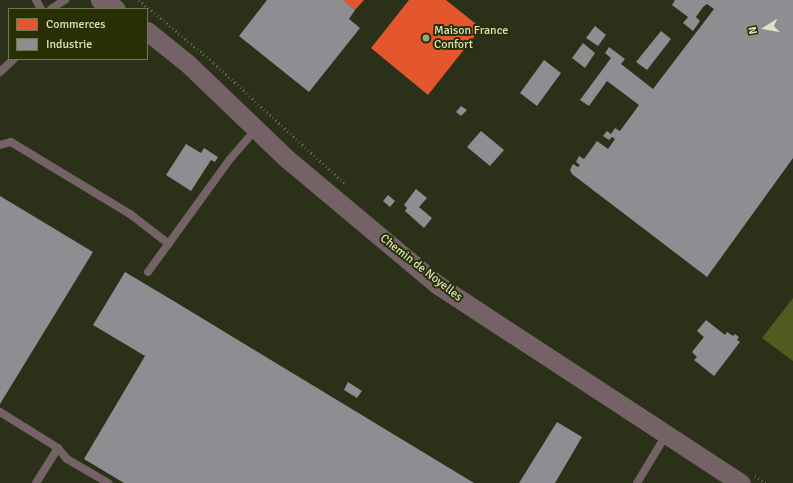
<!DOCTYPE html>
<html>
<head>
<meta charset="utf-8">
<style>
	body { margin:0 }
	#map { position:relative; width:793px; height:483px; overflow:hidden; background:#2b3019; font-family:Signika,sans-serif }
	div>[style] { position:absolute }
	.green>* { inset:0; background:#4f5b1f }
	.shops>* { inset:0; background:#e4572e }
	.industry>* { inset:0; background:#8d8d92 }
	.path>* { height:2.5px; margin-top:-1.25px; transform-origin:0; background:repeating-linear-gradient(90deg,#6b635b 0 1px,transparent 0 4px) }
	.service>* { height:8px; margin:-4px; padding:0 4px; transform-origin:4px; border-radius:4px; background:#756266 }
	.tertiary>* { height:19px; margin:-9.5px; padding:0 9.5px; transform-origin:9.5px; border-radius:9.5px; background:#756266 }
	.dots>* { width:11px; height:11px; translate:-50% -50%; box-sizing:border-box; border:2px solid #272f05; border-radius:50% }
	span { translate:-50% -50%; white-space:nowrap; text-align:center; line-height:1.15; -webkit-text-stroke:4px #272f05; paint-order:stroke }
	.poi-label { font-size:12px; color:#d9e3bd }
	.left { translate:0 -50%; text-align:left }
	.street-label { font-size:12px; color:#d9e3bd }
	.legend { position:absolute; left:8px; top:8px; width:140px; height:52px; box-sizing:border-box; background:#272f05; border:1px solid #6e774f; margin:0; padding:5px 7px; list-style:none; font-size:12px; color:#d9e3bd }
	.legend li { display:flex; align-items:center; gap:8px; height:20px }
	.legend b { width:20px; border:1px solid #6e774f }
	.north { position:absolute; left:745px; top:8px; width:40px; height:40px; -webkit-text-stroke:3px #272f05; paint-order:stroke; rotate:259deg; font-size:11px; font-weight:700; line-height:16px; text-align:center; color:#d9e3bd }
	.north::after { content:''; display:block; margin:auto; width:14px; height:18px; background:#d9e3bd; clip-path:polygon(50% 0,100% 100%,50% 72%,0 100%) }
</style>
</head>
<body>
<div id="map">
	<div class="green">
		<i style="clip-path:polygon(793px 298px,793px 361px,762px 338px)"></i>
	</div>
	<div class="shops">
		<i style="clip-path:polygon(343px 0,364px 0,355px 10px)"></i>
		<i style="clip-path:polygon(409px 0,446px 0,481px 28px,428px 95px,371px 48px)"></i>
	</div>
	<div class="industry">
		<i style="clip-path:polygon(267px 0,343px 0,355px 10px,349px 19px,360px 28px,309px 92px,239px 36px)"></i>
		<i style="clip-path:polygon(675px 0,793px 0,793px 158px,707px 277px,572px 174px,570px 170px,573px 164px,578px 167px,580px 165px,576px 162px,579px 156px,584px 159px,597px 141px,608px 149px,615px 139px,612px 137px,609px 140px,603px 136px,607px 131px,611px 134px,615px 128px,620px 131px,639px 105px,607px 81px,589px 106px,580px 100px,611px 58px,605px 53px,609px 47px,625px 59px,621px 64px,653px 89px,714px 9px,707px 4px,703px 7px,696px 17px,700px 21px,693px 31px,683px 23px,688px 17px,672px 5px)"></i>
		<i style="clip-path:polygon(595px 26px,606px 35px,598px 46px,586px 38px)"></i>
		<i style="clip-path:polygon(661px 31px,671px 39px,647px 70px,636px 62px)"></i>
		<i style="clip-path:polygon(583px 43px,595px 53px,585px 68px,572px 58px)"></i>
		<i style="clip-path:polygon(544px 60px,561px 73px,537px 106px,520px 93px)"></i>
		<i style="clip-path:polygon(461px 106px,467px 110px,461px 116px,456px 112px)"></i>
		<i style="clip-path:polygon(481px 131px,504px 150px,490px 166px,467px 147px)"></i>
		<i style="clip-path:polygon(186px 144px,201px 153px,204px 148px,218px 157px,215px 162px,211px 160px,191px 191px,166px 175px)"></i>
		<i style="clip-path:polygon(416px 189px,427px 198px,419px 207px,432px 218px,424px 228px,405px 211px,407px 208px,404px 205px)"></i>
		<i style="clip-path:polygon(388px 195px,395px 201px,390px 207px,383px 201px)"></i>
		<i style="clip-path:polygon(0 196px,93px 252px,0 404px)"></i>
		<i style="clip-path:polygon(125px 272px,177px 303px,474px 483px,124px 483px,84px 459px,145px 356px,93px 325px)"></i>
		<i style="clip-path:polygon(706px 320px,725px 335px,727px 332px,733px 336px,735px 334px,739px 337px,737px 340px,740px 342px,714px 376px,694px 360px,697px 357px,692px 352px,704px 337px,697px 331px)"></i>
		<i style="clip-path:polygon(348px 382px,362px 391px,357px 398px,344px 390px)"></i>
		<i style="clip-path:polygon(557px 422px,582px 437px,555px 483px,519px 483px)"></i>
	</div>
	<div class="path">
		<i style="left:139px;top:0;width:98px;rotate:40deg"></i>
		<i style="left:214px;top:63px;width:180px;rotate:42.7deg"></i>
		<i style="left:755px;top:476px;width:13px;rotate:32deg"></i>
	</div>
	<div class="service">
		<i style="left:36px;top:0;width:10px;rotate:61deg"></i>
		<i style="left:51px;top:9px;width:17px;rotate:-33deg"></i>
		<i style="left:0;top:72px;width:19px;rotate:-43deg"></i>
		<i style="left:0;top:145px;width:11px;rotate:-15deg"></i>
		<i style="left:11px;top:142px;width:139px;rotate:31.2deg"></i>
		<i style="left:130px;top:214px;width:49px;rotate:37.6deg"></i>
		<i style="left:148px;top:272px;width:140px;rotate:-54deg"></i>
		<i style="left:230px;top:159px;width:40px;rotate:-49deg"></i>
		<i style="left:0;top:412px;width:68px;rotate:31.8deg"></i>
		<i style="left:58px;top:448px;width:14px;rotate:51deg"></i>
		<i style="left:67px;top:459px;width:48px;rotate:30.3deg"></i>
		<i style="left:36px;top:483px;width:41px;rotate:-57.8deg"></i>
		<i style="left:637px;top:483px;width:56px;rotate:-58.9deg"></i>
	</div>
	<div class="tertiary">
		<i style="left:100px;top:0;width:18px;rotate:29deg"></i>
		<i style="left:147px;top:31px;width:51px;rotate:38.7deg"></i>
		<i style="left:187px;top:63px;width:137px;rotate:43.8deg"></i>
		<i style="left:286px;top:158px;width:198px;rotate:39.9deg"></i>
		<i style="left:438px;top:285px;width:362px;rotate:33.2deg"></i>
	</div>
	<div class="dots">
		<i style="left:426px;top:38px;background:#9ca484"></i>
	</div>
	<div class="poi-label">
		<span class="left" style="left:434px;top:38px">Maison France<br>Confort</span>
	</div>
	<div class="street-label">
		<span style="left:421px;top:268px;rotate:38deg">Chemin de Noyelles</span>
	</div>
	<ul class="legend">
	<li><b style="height:11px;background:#e4572e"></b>Commerces</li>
	<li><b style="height:11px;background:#8d8d92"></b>Industrie</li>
	</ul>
	<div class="north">N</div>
</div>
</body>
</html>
